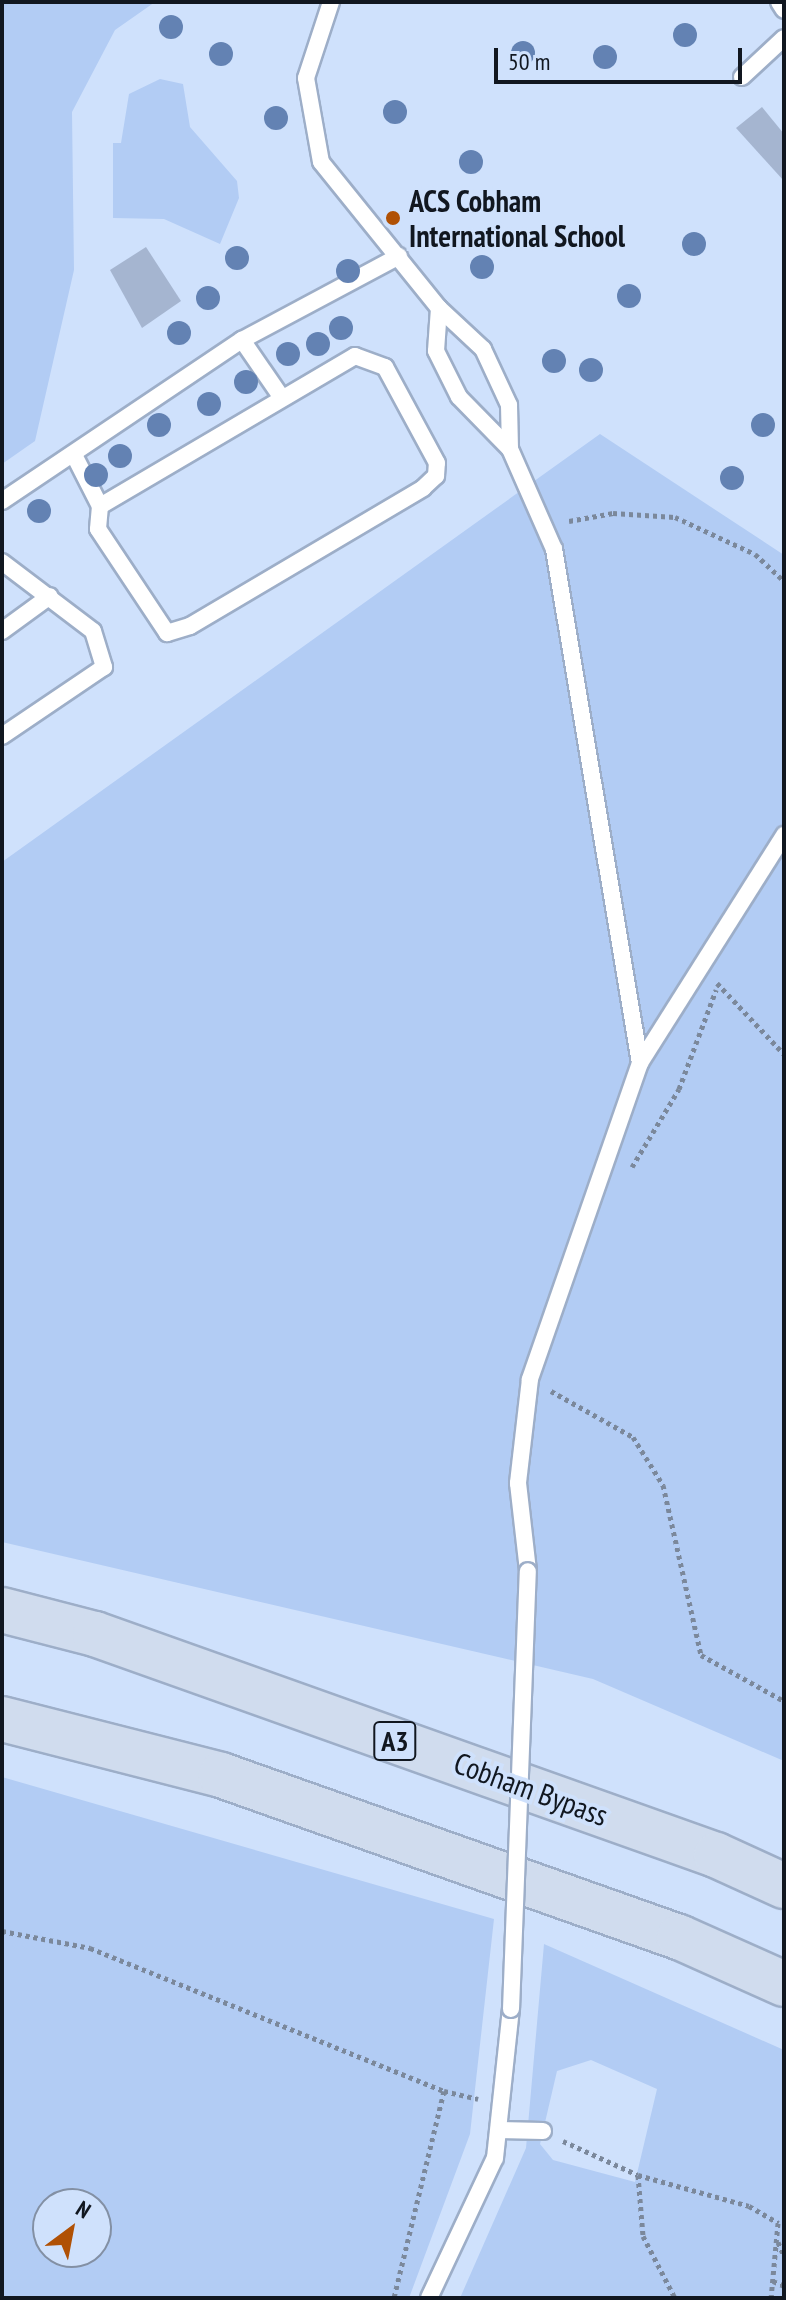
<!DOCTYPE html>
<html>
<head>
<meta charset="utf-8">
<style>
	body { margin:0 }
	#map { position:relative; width:786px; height:2300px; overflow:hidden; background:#cfe1fc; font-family:"PT Sans Narrow",sans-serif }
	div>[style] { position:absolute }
	.green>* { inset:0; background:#b2ccf4 }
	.building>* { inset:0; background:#a5b5d0 }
	.path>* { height:5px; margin-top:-2.5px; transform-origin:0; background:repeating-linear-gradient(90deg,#7b889b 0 4px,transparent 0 8px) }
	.roads { filter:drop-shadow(2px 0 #9daec8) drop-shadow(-2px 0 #9daec8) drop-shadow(0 2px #9daec8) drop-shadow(0 -2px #9daec8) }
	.service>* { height:16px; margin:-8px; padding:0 8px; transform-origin:8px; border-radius:8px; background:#fff }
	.trunk>* { height:44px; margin:-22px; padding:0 22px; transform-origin:22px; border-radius:22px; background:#d0dcee }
	.bridges { filter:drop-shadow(2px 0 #9daec8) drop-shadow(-2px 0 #9daec8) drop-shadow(0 2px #9daec8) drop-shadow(0 -2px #9daec8) }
	.service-bridge>* { height:16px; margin:-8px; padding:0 8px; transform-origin:8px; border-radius:8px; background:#fff }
	.trees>* { width:24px; height:24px; margin:-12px; border-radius:50%; background:#6382b3 }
	.dots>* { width:22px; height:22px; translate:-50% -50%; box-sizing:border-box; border:4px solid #cfe1fc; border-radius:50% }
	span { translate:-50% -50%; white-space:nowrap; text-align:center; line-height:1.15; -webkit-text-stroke:8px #cfe1fc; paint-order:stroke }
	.shield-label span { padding:2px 6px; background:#cfe1fc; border:2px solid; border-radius:6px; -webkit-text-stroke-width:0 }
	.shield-label { font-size:28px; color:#111720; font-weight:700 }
	.poi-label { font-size:30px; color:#111720; font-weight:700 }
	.left { translate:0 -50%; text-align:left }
	.street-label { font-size:30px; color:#111720 }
	.frame { position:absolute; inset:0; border:4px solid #111720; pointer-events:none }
	.north { position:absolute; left:32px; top:2188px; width:80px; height:80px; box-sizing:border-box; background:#cfe1fc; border:2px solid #8390a4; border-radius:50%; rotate:32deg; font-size:22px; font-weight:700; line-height:32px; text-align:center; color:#111720 }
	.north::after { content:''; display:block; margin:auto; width:28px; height:36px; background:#b05105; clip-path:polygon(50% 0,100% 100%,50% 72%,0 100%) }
	.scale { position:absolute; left:494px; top:48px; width:248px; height:36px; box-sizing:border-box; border:4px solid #111720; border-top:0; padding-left:10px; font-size:24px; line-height:28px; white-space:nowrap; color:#111720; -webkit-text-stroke:6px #cfe1fc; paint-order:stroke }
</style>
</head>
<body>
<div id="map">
	<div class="green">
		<i style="clip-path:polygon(2px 2px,155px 2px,115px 30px,72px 112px,74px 270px,35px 441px,2px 464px)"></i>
		<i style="clip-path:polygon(160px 79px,183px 84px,190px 127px,237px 181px,239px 198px,220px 244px,164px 219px,113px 218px,113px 143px,121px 143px,129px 94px)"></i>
		<i style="clip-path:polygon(600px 434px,784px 555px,784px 1761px,593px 1679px,2px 1542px,2px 862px)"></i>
		<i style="clip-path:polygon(evenodd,2px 1777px,494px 1919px,470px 2134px,409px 2298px,2px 2298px,2px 1777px,96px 2204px,96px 2252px,48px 2252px,48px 2204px,96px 2204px)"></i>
		<i style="clip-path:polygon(evenodd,544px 1944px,784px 2050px,784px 2298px,460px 2298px,526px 2148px,544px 1944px,591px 2060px,657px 2089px,635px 2182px,553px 2160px,540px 2144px,557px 2071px,591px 2060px)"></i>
	</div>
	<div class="building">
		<i style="clip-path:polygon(762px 107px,784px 134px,784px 181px,736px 128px)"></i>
		<i style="clip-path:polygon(146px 247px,181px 301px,142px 328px,110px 270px)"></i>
	</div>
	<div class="path">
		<i style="left:569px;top:521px;width:45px;rotate:-10.3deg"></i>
		<i style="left:613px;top:513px;width:62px;rotate:3.7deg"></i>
		<i style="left:675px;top:517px;width:88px;rotate:24.8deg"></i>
		<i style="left:755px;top:554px;width:40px;rotate:43deg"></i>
		<i style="left:717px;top:983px;width:98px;rotate:46.7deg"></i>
		<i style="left:632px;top:1167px;width:91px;rotate:-58.9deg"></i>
		<i style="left:679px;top:1089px;width:106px;rotate:-69.5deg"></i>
		<i style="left:551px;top:1391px;width:94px;rotate:29.3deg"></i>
		<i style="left:633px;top:1437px;width:57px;rotate:58deg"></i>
		<i style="left:663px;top:1485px;width:174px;rotate:77.4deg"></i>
		<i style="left:701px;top:1655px;width:95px;rotate:29deg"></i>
		<i style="left:2px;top:1931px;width:90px;rotate:10.9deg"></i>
		<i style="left:90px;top:1948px;width:382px;rotate:22deg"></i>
		<i style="left:444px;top:2091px;width:213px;rotate:103.6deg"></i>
		<i style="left:444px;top:2091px;width:35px;rotate:13deg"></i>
		<i style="left:563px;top:2141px;width:82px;rotate:24.4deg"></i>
		<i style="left:638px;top:2175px;width:115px;rotate:15.6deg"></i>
		<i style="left:749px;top:2206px;width:34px;rotate:30deg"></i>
		<i style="left:778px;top:2223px;width:75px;rotate:95.3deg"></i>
		<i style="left:638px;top:2175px;width:61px;rotate:85.3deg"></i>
		<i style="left:643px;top:2236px;width:70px;rotate:62.7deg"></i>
		<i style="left:778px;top:2242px;width:15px;rotate:67deg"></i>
		<i style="left:773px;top:2281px;width:12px;rotate:24deg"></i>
	</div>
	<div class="roads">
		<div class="service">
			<i style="left:331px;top:2px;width:80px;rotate:108.2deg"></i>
			<i style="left:306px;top:78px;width:85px;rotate:79.9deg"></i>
			<i style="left:321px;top:162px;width:188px;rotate:51.1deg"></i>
			<i style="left:439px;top:308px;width:43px;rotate:94deg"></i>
			<i style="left:436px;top:351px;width:51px;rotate:63.4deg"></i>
			<i style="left:459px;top:397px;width:73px;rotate:45.6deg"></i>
			<i style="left:510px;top:449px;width:109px;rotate:66.3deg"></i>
			<i style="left:554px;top:549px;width:521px;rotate:80.5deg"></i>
			<i style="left:640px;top:1063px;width:335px;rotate:109.2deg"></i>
			<i style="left:530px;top:1379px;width:105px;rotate:96.6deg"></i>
			<i style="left:518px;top:1483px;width:89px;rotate:83.5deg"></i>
			<i style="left:779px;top:2px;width:9px;rotate:58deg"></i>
			<i style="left:742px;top:77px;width:57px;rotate:-42.9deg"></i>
			<i style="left:439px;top:308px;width:60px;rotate:43deg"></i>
			<i style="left:483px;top:349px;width:62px;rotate:65.1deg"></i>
			<i style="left:509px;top:405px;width:44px;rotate:88.7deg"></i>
			<i style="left:242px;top:340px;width:70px;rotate:55.4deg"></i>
			<i style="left:75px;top:457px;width:55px;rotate:63deg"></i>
			<i style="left:100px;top:506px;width:23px;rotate:95deg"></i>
			<i style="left:98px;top:529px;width:125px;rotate:56.4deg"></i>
			<i style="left:167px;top:633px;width:24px;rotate:-17deg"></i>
			<i style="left:190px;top:626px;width:271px;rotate:-30.6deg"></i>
			<i style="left:423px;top:488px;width:18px;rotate:-43deg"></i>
			<i style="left:436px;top:476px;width:13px;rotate:-86deg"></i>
			<i style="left:437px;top:463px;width:109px;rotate:-118.4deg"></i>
			<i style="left:385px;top:367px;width:32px;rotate:-160deg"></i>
			<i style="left:355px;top:356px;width:296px;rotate:149.5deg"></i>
			<i style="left:2px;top:501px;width:289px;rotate:-33.9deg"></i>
			<i style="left:242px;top:340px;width:178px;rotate:-28.1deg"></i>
			<i style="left:2px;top:562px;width:114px;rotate:37.2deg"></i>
			<i style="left:93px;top:631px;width:38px;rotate:73deg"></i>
			<i style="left:104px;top:667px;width:123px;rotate:145.9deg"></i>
			<i style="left:2px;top:631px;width:59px;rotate:-36.1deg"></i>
			<i style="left:640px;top:1063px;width:270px;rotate:-57.7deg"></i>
			<i style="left:499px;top:2130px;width:44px;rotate:1.3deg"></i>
			<i style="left:429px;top:2298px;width:155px;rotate:-64.8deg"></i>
			<i style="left:495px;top:2158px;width:150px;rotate:-83.9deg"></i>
		</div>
		<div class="trunk">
			<i style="left:2px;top:1610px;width:96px;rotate:14.5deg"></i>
			<i style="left:95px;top:1634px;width:659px;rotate:19.59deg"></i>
			<i style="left:716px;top:1855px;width:75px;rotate:24.5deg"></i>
			<i style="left:2px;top:1719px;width:226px;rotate:14.3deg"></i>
			<i style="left:221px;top:1775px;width:486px;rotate:19.5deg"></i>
			<i style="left:679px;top:1937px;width:115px;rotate:24.1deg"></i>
		</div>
	</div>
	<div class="bridges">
		<div class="service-bridge">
			<i style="left:511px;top:2009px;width:438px;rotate:-87.8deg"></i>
		</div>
	</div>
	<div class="trees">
		<i style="left:171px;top:27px"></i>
		<i style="left:685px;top:35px"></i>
		<i style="left:523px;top:53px"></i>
		<i style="left:221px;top:54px"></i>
		<i style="left:605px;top:57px"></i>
		<i style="left:395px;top:112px"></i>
		<i style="left:276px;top:118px"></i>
		<i style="left:471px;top:162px"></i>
		<i style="left:694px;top:244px"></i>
		<i style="left:237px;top:258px"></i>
		<i style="left:482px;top:267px"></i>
		<i style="left:348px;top:271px"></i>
		<i style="left:629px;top:296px"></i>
		<i style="left:208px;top:298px"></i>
		<i style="left:341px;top:328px"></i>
		<i style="left:179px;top:333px"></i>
		<i style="left:318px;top:344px"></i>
		<i style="left:288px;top:354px"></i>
		<i style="left:554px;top:361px"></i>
		<i style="left:591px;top:370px"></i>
		<i style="left:246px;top:382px"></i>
		<i style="left:209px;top:404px"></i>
		<i style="left:159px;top:425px"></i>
		<i style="left:763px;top:425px"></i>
		<i style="left:120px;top:456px"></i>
		<i style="left:96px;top:475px"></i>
		<i style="left:732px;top:478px"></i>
		<i style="left:39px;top:511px"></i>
	</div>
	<div class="dots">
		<i style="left:393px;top:218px;background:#b05105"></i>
	</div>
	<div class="shield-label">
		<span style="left:395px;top:1741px">A3</span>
	</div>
	<div class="poi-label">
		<span class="left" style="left:409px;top:218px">ACS Cobham<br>International School</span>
	</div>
	<div class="street-label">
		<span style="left:531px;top:1789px;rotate:20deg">Cobham Bypass</span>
	</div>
	<div class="frame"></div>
	<div class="north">N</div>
	<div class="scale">50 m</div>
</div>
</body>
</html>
